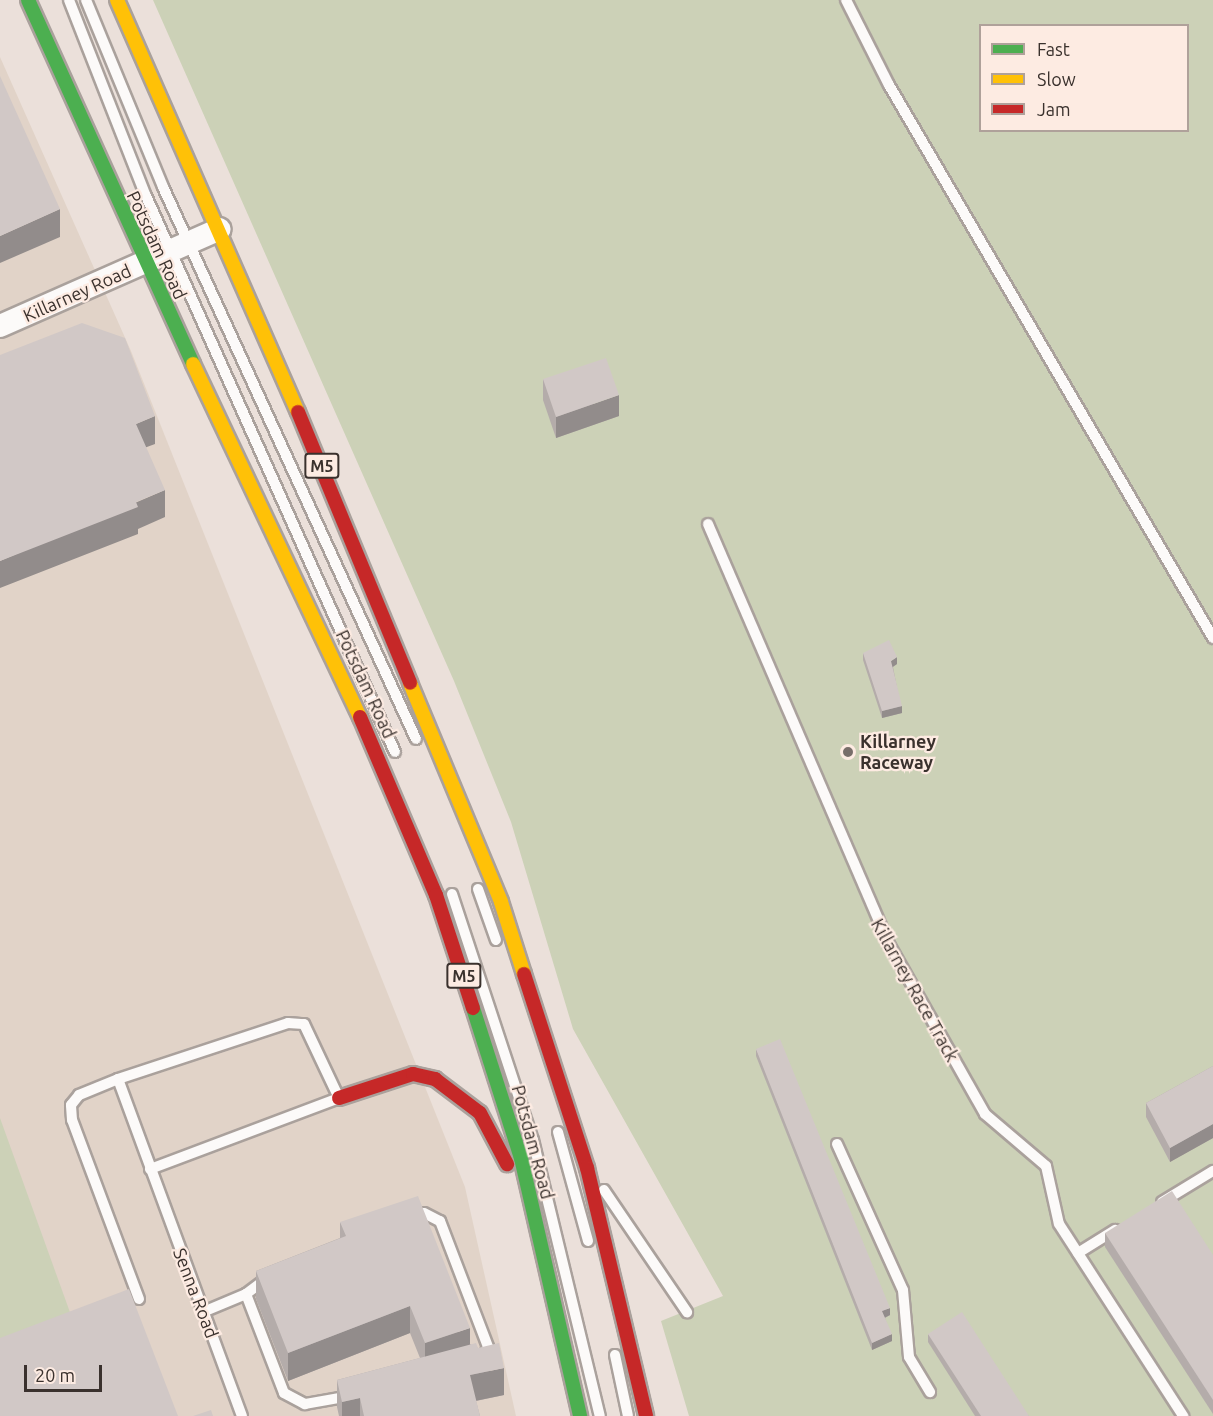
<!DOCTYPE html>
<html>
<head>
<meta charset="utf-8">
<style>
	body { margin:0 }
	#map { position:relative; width:1213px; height:1416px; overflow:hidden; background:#ebe0da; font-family:Ubuntu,sans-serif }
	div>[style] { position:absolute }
	.industrial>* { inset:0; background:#e1d3c8 }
	.green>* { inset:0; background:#ccd1b7 }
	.roads { filter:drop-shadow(2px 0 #aaa19c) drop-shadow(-2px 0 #aaa19c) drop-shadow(0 2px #aaa19c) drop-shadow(0 -2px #aaa19c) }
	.lane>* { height:10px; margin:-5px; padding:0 5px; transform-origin:5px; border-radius:5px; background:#fcfaf9 }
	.street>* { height:22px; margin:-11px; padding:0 11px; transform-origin:11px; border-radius:11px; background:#fcfaf9 }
	.fast>* { height:14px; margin:-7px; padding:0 7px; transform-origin:7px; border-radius:7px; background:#4caf50 }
	.slow>* { height:14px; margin:-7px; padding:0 7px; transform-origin:7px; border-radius:7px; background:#ffc107 }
	.jam>* { height:14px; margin:-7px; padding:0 7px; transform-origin:7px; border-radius:7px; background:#c62828 }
	.wall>* { inset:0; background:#b4acaa }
	.shaded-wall>* { inset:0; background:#928c8b }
	.building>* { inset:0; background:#d1c8c6 }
	.dots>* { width:16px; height:16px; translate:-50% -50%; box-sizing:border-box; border:3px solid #fdebe2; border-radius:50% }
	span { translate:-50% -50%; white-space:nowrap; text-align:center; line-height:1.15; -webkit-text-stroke:4.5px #fdebe2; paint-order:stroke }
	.shield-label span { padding:2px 4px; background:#fdebe2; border:2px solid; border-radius:4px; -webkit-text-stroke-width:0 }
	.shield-label { font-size:16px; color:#3a312d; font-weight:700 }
	.street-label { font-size:18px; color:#3a312d }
	.poi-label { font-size:18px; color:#3a312d; font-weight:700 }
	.left { translate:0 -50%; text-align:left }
	.legend { position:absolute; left:979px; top:24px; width:210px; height:108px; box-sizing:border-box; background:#fdebe2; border:2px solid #afa19a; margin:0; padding:8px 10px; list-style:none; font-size:18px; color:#3a312d }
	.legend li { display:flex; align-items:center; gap:12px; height:30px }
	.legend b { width:30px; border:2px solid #afa19a }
	.scale { position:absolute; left:24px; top:1365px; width:78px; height:27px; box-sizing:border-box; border:3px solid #3a312d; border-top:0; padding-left:8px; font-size:18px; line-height:21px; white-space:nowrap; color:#3a312d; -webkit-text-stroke:4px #fdebe2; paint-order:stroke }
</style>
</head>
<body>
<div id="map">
	<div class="industrial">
		<i style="clip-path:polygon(0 57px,131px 351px,465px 1187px,516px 1416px,0 1416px)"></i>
	</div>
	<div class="green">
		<i style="clip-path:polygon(evenodd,153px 0,1213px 0,1213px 1416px,689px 1416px,661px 1321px,723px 1296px,573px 1029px,511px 822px,454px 681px,153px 0,980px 26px,1188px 26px,1188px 130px,980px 130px,980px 26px)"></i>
		<i style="clip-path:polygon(0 1118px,76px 1329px,0 1361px)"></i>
	</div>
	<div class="roads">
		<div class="lane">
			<i style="left:69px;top:0;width:211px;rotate:68.6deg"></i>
			<i style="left:146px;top:196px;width:609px;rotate:65.88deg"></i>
			<i style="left:86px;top:0;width:202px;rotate:67.6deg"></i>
			<i style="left:163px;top:187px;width:607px;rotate:65.38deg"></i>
			<i style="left:846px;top:0;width:95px;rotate:63.2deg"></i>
			<i style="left:889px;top:85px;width:641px;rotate:59.63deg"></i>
			<i style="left:708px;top:524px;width:460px;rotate:66.7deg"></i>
			<i style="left:890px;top:946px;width:193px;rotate:60.5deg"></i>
			<i style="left:985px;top:1114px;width:80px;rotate:40.4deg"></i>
			<i style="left:1046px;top:1166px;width:59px;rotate:77.4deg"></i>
			<i style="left:1059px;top:1224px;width:229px;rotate:57.1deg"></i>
			<i style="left:478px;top:889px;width:54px;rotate:70.6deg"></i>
			<i style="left:452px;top:894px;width:259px;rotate:71.8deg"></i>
			<i style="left:533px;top:1140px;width:284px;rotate:76.4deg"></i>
			<i style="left:118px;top:1079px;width:359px;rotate:69.8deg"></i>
			<i style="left:558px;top:1132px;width:113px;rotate:74.6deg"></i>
			<i style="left:837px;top:1144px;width:160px;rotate:65.7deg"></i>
			<i style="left:903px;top:1290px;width:67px;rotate:84.9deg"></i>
			<i style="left:909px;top:1357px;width:41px;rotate:59deg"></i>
			<i style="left:604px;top:1190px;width:148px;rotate:55.8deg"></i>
			<i style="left:1162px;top:1202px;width:60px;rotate:-31.3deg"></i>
			<i style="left:412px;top:1216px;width:12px;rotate:-14deg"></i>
			<i style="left:424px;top:1213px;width:18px;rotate:27deg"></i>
			<i style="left:440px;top:1221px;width:135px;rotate:69.1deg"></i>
			<i style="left:488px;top:1347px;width:13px;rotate:113deg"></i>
			<i style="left:1078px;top:1253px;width:44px;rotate:-31.9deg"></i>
			<i style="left:246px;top:1294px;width:106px;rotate:69deg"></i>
			<i style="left:284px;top:1393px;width:24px;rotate:28deg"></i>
			<i style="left:305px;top:1404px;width:46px;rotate:-10.1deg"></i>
			<i style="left:139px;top:1299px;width:191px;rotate:-110.5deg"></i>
			<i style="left:72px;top:1120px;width:15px;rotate:-94deg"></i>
			<i style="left:71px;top:1105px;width:13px;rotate:-51deg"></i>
			<i style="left:79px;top:1095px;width:42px;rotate:-22.3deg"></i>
			<i style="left:118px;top:1079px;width:179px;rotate:-18.2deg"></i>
			<i style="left:288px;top:1023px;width:16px;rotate:4deg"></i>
			<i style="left:304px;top:1024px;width:82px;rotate:64.7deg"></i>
			<i style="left:339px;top:1098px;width:202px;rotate:159.4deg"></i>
			<i style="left:203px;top:1312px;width:47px;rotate:-22.7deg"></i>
			<i style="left:246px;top:1294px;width:25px;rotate:-37deg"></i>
			<i style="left:615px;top:1355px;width:62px;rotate:78deg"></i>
		</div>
		<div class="street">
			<i style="left:0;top:326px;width:240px;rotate:-23.8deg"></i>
		</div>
		<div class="fast">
			<i style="left:28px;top:0;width:400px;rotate:65.6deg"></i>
			<i style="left:473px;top:1008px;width:157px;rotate:72.3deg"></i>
			<i style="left:521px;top:1158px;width:265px;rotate:77.1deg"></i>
		</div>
		<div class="slow">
			<i style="left:117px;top:0;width:450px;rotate:66.3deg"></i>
			<i style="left:193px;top:364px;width:391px;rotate:64.7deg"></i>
			<i style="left:410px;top:683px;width:237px;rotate:67.4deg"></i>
			<i style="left:501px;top:902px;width:76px;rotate:72.3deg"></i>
		</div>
		<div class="jam">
			<i style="left:298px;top:412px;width:293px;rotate:67.5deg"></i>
			<i style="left:360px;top:717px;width:194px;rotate:66.9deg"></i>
			<i style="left:436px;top:895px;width:119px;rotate:71.9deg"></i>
			<i style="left:524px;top:974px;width:204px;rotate:72deg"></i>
			<i style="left:587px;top:1168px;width:255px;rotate:76.6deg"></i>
			<i style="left:339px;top:1098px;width:78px;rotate:-18deg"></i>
			<i style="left:413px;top:1074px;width:23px;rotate:13deg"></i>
			<i style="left:435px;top:1079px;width:56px;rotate:37.1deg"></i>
			<i style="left:480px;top:1113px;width:58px;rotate:62.1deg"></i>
		</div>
	</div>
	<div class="wall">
		<i style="clip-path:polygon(543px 379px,619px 416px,556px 438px,543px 400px)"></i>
		<i style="clip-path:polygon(863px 653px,897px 664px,893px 667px,902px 713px,882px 718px,863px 660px)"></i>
		<i style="clip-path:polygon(756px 1049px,890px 1315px,885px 1318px,892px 1341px,872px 1350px,756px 1056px)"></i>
		<i style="clip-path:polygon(1213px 1066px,1213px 1138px,1170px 1162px,1146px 1117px,1146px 1103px)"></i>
		<i style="clip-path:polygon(340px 1222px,470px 1344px,478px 1348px,504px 1395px,476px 1401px,480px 1416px,339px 1416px,337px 1407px,337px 1380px,420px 1358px,410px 1333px,288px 1381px,256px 1299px,256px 1271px,340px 1238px)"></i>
		<i style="clip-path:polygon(1105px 1233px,1213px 1255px,1213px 1414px,1105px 1247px)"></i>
		<i style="clip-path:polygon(928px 1334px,1029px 1416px,975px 1416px,928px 1342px)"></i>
	</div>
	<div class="shaded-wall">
		<i style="clip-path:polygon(60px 209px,60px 237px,0 263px,0 236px)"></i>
		<i style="clip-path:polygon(619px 395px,619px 416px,556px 438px,556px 417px)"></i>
		<i style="clip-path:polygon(155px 416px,155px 444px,136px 451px,136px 424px)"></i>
		<i style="clip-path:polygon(165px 490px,165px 517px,138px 529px,138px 534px,0 588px,0 561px)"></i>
		<i style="clip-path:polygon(897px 657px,897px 664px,891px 668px,891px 661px)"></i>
		<i style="clip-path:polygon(902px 706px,902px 713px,882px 718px,882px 711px)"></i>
		<i style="clip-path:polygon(1213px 1124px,1213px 1138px,1170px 1162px,1170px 1148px)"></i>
		<i style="clip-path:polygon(410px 1306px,410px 1333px,288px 1381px,288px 1353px)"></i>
		<i style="clip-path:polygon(890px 1308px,890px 1315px,882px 1319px,882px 1311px)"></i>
		<i style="clip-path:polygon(470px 1328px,470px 1355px,425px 1370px,425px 1343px)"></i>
		<i style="clip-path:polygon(892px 1334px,892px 1341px,872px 1350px,872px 1343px)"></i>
		<i style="clip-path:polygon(504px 1368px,504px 1395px,470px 1402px,470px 1375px)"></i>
		<i style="clip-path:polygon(360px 1398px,360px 1416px,342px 1416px,342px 1402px)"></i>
	</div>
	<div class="building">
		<i style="clip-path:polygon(0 76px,60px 209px,0 236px)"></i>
		<i style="clip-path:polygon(82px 323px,125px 338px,155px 416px,136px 424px,165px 490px,136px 502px,138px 507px,0 561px,0 355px)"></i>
		<i style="clip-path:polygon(606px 358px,619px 395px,556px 417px,543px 379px)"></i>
		<i style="clip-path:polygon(889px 640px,897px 657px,891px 661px,902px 706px,882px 711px,863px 653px)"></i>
		<i style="clip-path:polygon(780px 1039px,890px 1308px,882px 1311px,892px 1334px,872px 1343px,756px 1049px)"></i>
		<i style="clip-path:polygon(1213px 1066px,1213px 1124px,1170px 1148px,1146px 1103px)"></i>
		<i style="clip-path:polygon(1172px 1191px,1213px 1255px,1213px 1400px,1105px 1233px)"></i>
		<i style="clip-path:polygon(418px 1196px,470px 1328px,425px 1343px,410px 1306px,288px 1353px,256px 1271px,346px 1236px,340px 1222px)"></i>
		<i style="clip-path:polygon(129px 1289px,178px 1416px,0 1416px,0 1338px)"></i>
		<i style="clip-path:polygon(962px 1312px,1029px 1416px,981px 1416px,928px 1334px)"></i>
		<i style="clip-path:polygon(476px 1343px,478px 1348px,499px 1343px,504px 1368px,470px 1375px,480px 1416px,364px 1416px,360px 1398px,342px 1402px,337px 1380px)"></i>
		<i style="clip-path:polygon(211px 1410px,213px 1416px,193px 1416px)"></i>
	</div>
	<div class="dots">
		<i style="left:848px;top:752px;background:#786e6a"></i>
	</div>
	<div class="shield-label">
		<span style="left:322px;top:466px">M5</span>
		<span style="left:464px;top:976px">M5</span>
	</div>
	<div class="street-label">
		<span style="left:157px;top:245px;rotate:65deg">Potsdam Road</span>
		<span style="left:77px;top:293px;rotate:-24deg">Killarney Road</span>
		<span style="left:366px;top:684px;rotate:65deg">Potsdam Road</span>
		<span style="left:915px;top:990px;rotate:61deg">Killarney Race Track</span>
		<span style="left:533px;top:1142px;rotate:75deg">Potsdam Road</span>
		<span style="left:196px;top:1293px;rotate:69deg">Senna Road</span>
	</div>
	<div class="poi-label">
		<span class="left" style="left:860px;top:752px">Killarney<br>Raceway</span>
	</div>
	<ul class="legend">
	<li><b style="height:8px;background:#4caf50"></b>Fast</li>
	<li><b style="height:8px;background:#ffc107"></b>Slow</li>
	<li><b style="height:8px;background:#c62828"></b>Jam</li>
	</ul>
	<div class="scale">20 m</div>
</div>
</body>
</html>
